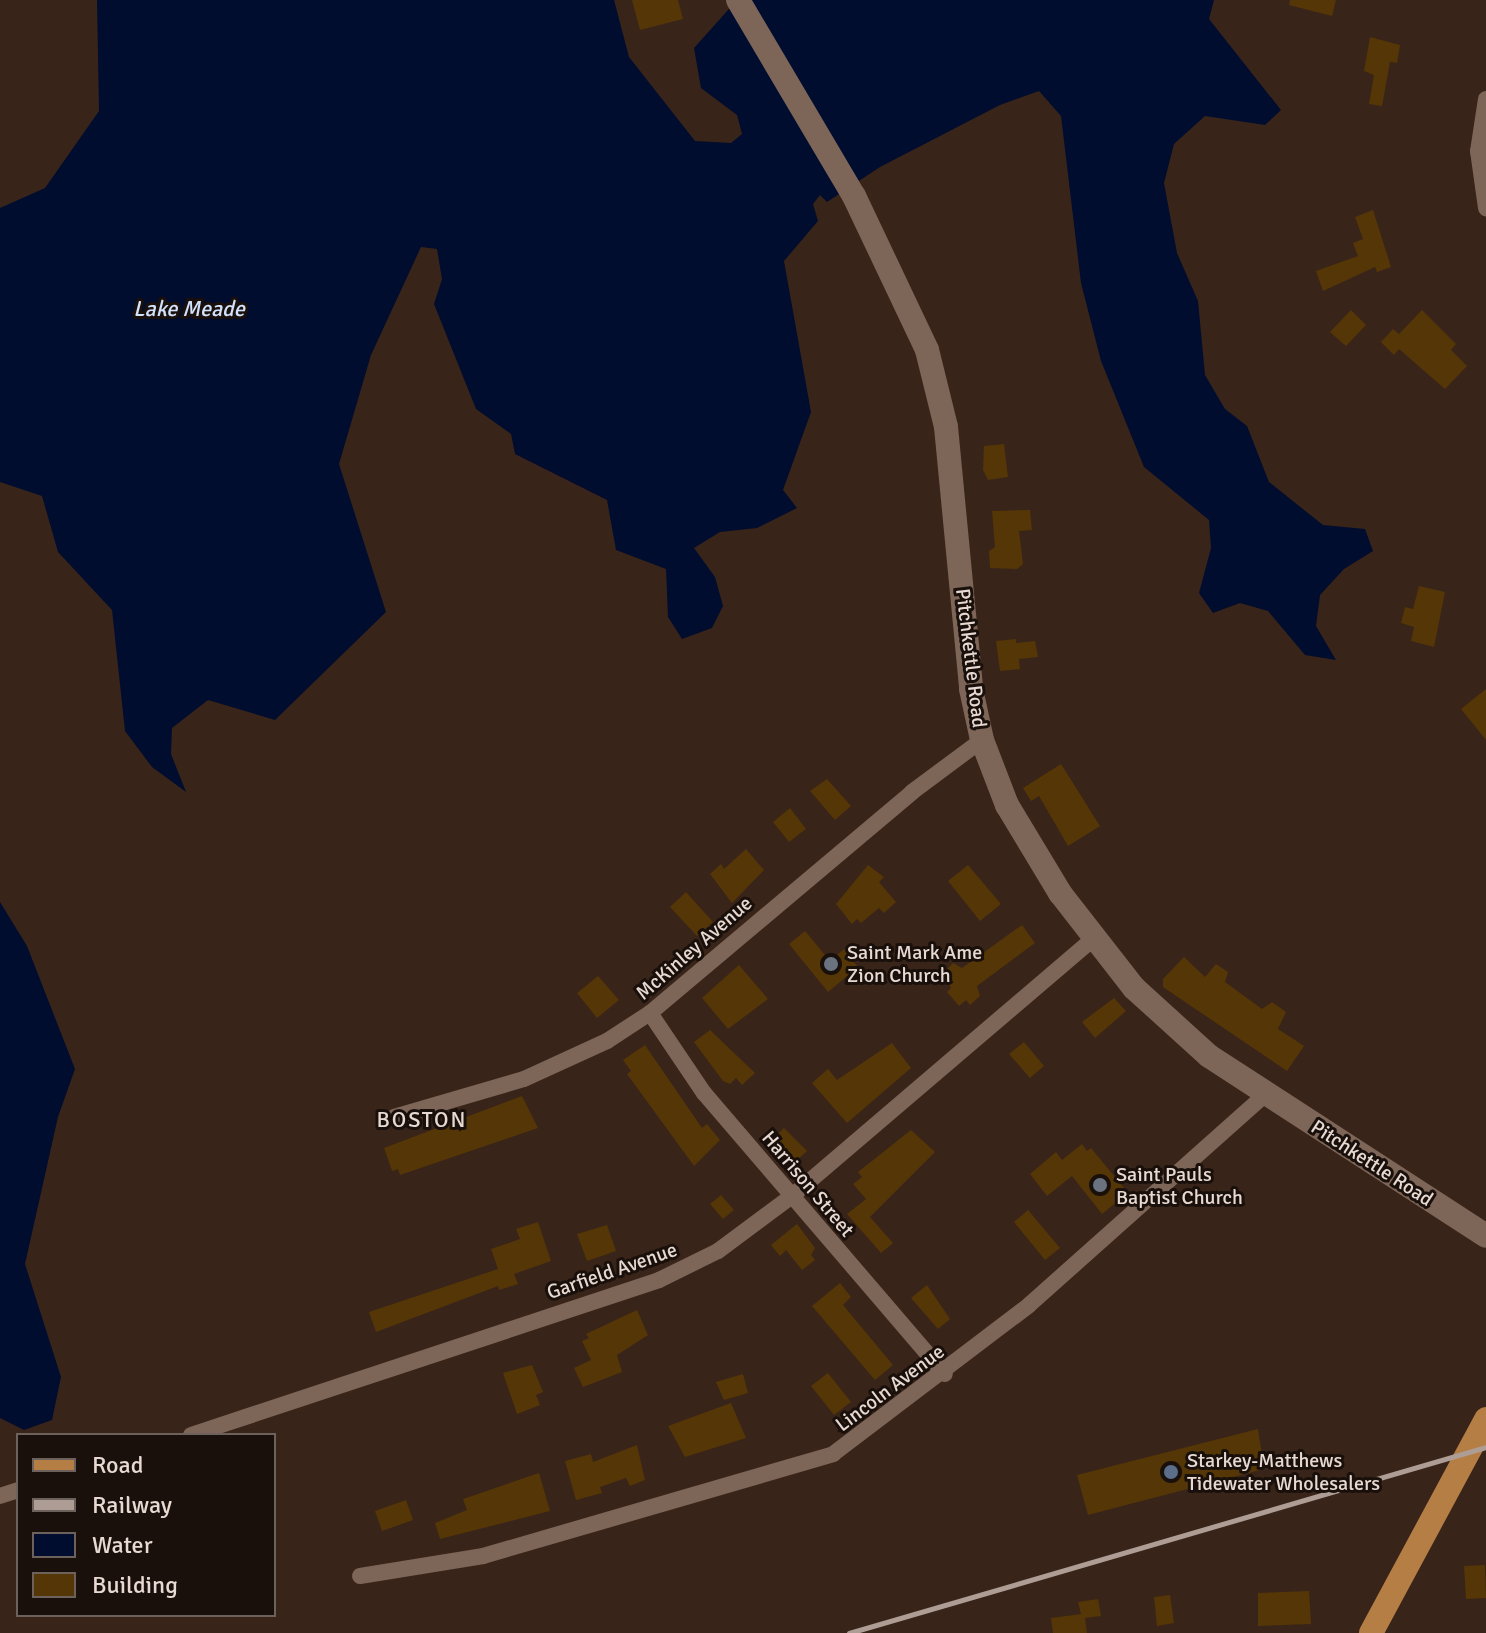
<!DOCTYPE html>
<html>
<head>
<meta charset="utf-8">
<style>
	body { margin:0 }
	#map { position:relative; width:1486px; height:1633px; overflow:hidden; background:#392419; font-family:Signika,sans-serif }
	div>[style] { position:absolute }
	.water>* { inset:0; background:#010d2f }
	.building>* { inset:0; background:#553607 }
	.street>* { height:16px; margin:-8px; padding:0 8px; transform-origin:8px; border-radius:8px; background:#7d6558 }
	.secondary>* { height:24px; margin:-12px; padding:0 12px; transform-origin:12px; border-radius:12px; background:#7d6558 }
	.primary>* { height:24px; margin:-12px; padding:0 12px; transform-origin:12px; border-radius:12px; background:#b57e45 }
	.rail>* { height:5px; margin:-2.5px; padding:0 2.5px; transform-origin:2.5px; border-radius:2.5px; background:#ad9d94 }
	.dots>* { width:22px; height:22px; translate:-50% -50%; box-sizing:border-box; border:4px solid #19100b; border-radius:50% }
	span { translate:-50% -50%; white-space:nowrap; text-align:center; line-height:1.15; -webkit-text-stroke:6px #19100b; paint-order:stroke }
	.street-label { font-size:20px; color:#e8dad3 }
	.poi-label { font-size:20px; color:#e8dad3 }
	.left { translate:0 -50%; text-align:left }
	.water-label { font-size:22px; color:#d2e2fd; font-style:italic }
	.neighbourhood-label { font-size:22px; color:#e8dad3; letter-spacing:2px }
	.legend { position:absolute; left:16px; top:1433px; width:260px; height:184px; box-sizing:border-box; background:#19100b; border:2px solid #6c615b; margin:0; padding:10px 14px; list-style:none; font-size:24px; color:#e8dad3 }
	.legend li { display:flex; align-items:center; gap:16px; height:40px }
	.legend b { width:40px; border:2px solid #6c615b }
</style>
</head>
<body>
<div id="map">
	<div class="water">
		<i style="clip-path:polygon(97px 0,614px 0,629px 57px,695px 141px,731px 143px,742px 134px,737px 115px,701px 88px,694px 48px,737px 0,1214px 0,1209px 19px,1281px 110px,1265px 125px,1205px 116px,1174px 144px,1164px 183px,1177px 253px,1198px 301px,1205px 375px,1225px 409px,1247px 426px,1269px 482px,1323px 525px,1365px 529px,1373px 551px,1344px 569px,1320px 595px,1316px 626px,1336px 660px,1305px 655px,1268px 611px,1240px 603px,1213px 613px,1199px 593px,1211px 548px,1209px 520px,1144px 467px,1101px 361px,1081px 283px,1061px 116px,1039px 91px,1000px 105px,880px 167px,827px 202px,820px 195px,813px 204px,818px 221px,784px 261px,811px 412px,783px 490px,797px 508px,757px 528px,720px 532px,694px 548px,715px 577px,723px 606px,712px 628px,682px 639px,668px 617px,666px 569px,616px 550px,607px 500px,515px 454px,511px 434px,476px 409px,434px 304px,442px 279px,437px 249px,421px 247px,371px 355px,339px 464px,386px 612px,275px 720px,208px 700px,172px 728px,171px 754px,186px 792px,152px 767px,125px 731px,112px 610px,58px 552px,42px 496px,0 482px,0 208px,45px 188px,99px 111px)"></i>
		<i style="clip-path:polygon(0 902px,27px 946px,75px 1069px,58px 1117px,25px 1264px,61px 1377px,52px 1420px,24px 1430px,0 1418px)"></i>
	</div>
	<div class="building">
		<i style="clip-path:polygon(632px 0,678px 0,683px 19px,640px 30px)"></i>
		<i style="clip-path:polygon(1290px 0,1336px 0,1332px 16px,1289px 5px)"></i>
		<i style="clip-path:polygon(1370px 37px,1400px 45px,1397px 63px,1390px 62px,1382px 106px,1369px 104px,1374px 75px,1364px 71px)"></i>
		<i style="clip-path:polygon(1373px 210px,1391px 267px,1377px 272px,1375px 267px,1323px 291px,1316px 271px,1358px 256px,1353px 243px,1363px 239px,1355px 217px)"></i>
		<i style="clip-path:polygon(1351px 310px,1366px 325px,1346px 346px,1330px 332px)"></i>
		<i style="clip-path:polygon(1422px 310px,1456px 344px,1451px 350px,1467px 366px,1445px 389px,1399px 349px,1394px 355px,1381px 342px,1393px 329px,1399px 334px)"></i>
		<i style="clip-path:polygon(1004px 444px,1008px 477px,988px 480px,983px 470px,984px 446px)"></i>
		<i style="clip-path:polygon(1030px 510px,1032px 530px,1019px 531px,1023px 564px,1017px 569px,990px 568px,989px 551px,995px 547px,992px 511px)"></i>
		<i style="clip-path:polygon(1419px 586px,1445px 592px,1434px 647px,1411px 641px,1414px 627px,1401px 623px,1405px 607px,1413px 609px)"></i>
		<i style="clip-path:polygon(1016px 639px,1016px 643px,1035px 641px,1038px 657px,1019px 659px,1020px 669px,1000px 671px,996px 641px)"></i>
		<i style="clip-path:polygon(1486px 689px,1486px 740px,1461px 709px)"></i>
		<i style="clip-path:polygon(1061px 764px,1100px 826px,1068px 846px,1039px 796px,1031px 801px,1023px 788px)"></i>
		<i style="clip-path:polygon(827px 779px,851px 806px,835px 820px,810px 791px)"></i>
		<i style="clip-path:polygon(790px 808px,806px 829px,789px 842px,773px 822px)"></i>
		<i style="clip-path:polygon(746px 849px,764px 870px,732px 903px,710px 874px,721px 864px,724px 869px)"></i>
		<i style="clip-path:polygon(868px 865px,884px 877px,879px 882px,896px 902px,884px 913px,879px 908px,861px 923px,857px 919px,852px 924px,836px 904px)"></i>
		<i style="clip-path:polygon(968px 865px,1001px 904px,980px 921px,948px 881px)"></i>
		<i style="clip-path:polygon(686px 892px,713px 922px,697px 936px,670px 907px)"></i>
		<i style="clip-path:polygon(1022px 925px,1035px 943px,977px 986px,980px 996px,970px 1005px,966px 1000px,959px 1006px,947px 992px,951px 988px,943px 973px,953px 963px,962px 968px)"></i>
		<i style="clip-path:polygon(805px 931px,830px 961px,844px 949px,858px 967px,828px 992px,789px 944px)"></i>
		<i style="clip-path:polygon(1184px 957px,1205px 977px,1216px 964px,1228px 972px,1225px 982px,1262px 1009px,1272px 1002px,1286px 1012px,1278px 1029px,1304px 1046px,1287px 1071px,1163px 987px,1163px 979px)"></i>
		<i style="clip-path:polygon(739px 965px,768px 999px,728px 1029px,702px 998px)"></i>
		<i style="clip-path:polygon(598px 976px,619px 1000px,597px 1018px,577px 993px)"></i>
		<i style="clip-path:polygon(1114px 998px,1126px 1011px,1095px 1038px,1082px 1022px)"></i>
		<i style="clip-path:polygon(710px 1030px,755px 1073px,742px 1085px,736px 1078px,730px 1084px,723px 1081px,694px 1042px)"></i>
		<i style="clip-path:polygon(1024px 1042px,1044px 1066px,1030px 1078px,1009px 1054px)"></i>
		<i style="clip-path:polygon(892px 1043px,911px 1068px,847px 1123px,812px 1083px,828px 1069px,837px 1080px)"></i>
		<i style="clip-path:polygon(645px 1045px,702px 1128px,707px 1124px,720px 1140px,694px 1166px,627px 1074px,631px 1071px,623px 1060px)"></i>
		<i style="clip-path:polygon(522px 1096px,538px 1128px,400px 1175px,398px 1169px,392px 1171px,384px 1148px)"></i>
		<i style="clip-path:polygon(784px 1128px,807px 1151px,794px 1163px,773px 1139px)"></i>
		<i style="clip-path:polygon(911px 1130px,935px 1152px,870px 1217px,893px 1243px,881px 1253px,847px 1214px,866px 1199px,853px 1184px,862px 1177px,858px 1172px)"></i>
		<i style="clip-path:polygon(1082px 1144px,1087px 1151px,1091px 1148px,1128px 1193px,1102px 1214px,1072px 1176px,1047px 1196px,1030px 1174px,1056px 1152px,1062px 1160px)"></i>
		<i style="clip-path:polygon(721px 1195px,734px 1210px,723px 1219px,710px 1204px)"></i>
		<i style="clip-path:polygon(1028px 1210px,1060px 1248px,1045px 1260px,1014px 1222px)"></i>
		<i style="clip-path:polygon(538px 1222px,551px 1261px,514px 1274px,518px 1284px,499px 1290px,498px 1286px,376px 1332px,369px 1312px,498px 1269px,491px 1249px,520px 1239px,516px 1229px)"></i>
		<i style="clip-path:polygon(797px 1224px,815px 1248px,811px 1255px,815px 1260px,802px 1270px,786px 1250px,780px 1256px,771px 1245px)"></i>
		<i style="clip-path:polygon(607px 1225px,616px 1251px,587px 1261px,577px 1234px)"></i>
		<i style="clip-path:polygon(840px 1283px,851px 1297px,843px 1305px,893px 1365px,875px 1380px,812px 1306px)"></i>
		<i style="clip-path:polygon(927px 1285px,950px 1319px,938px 1329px,911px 1298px)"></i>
		<i style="clip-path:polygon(637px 1310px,648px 1335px,617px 1355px,622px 1372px,583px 1387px,574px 1368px,591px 1360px,582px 1341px,589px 1338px,586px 1334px)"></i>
		<i style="clip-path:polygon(532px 1365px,543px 1392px,536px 1395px,540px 1405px,517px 1414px,503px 1373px)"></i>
		<i style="clip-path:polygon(828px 1373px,851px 1402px,834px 1415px,811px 1386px)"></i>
		<i style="clip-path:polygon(743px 1374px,748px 1393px,724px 1400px,716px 1382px)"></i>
		<i style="clip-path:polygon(731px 1403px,746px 1438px,685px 1457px,668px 1426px)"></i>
		<i style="clip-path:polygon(1258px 1429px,1264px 1469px,1088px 1515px,1077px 1475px)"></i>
		<i style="clip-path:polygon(637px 1445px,645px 1480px,630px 1486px,626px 1478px,600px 1487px,602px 1493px,576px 1500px,565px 1461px,591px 1454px,593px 1462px)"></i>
		<i style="clip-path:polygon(539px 1473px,550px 1511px,440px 1539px,435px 1523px,467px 1510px,463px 1499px)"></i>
		<i style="clip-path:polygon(406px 1500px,413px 1520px,382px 1531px,375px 1511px)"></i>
		<i style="clip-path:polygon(1485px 1565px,1486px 1598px,1466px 1599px,1464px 1566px)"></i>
		<i style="clip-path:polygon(1309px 1591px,1311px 1624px,1258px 1626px,1258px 1593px)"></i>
		<i style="clip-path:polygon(1170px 1595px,1174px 1623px,1157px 1626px,1154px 1597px)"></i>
		<i style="clip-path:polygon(1098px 1599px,1101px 1616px,1085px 1618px,1087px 1633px,1053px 1633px,1051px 1618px,1081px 1614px,1078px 1602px)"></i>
	</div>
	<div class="street">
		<i style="left:1486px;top:99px;width:53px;rotate:98.7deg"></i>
		<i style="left:1478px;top:151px;width:58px;rotate:82deg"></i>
		<i style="left:650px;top:1013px;width:97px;rotate:56deg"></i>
		<i style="left:704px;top:1093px;width:370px;rotate:49.4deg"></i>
		<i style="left:394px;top:1117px;width:135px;rotate:-16.3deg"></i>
		<i style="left:524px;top:1079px;width:91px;rotate:-24.6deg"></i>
		<i style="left:607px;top:1041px;width:51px;rotate:-33.1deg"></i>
		<i style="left:650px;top:1013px;width:343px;rotate:-40.1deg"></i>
		<i style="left:912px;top:792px;width:87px;rotate:-36.6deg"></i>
		<i style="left:191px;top:1435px;width:493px;rotate:-18.3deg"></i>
		<i style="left:659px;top:1280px;width:66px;rotate:-26.2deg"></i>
		<i style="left:718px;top:1251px;width:92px;rotate:-36.6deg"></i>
		<i style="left:792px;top:1196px;width:396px;rotate:-40.5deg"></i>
		<i style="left:0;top:1496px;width:19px;rotate:-18deg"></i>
		<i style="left:360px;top:1576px;width:125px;rotate:-9.2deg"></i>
		<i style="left:483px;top:1556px;width:365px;rotate:-16.2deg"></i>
		<i style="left:833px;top:1454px;width:246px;rotate:-37.2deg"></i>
		<i style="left:1029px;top:1305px;width:317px;rotate:-41.7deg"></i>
	</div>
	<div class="secondary">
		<i style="left:738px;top:0;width:228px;rotate:59.4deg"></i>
		<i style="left:854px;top:196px;width:170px;rotate:64.6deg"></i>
		<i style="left:927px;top:350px;width:79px;rotate:76.1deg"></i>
		<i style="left:946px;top:427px;width:263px;rotate:84.5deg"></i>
		<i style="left:971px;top:689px;width:52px;rotate:77.8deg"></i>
		<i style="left:982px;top:740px;width:70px;rotate:69deg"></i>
		<i style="left:1007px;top:805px;width:103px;rotate:58.9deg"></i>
		<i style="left:1060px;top:893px;width:120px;rotate:52.1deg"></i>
		<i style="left:1134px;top:988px;width:101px;rotate:42.2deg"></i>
		<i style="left:1209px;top:1056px;width:330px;rotate:33deg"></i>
	</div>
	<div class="primary">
		<i style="left:1371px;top:1633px;width:243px;rotate:-61.7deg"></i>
	</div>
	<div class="rail">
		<i style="left:849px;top:1633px;width:664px;rotate:-16.28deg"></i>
	</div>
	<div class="dots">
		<i style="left:831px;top:964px;background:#6b7280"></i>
		<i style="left:1100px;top:1185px;background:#6b7280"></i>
		<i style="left:1171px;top:1472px;background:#5c6f8a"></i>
	</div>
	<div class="street-label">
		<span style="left:971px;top:658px;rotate:83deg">Pitchkettle Road</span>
		<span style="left:694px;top:948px;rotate:-41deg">McKinley Avenue</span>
		<span style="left:1372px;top:1163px;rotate:33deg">Pitchkettle Road</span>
		<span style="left:808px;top:1184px;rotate:50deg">Harrison Street</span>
		<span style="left:612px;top:1271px;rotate:-19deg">Garfield Avenue</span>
		<span style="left:890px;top:1388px;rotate:-37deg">Lincoln Avenue</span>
	</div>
	<div class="poi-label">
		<span class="left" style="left:847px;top:964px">Saint Mark Ame<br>Zion Church</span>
		<span class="left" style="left:1116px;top:1186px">Saint Pauls<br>Baptist Church</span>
		<span class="left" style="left:1187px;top:1472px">Starkey-Matthews<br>Tidewater Wholesalers</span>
	</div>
	<div class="water-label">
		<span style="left:189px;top:309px">Lake Meade</span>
	</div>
	<div class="neighbourhood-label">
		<span style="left:422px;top:1120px">BOSTON</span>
	</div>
	<ul class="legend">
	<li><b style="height:10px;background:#b57e45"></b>Road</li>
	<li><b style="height:10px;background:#ad9d94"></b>Railway</li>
	<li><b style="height:22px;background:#010d2f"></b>Water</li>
	<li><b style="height:22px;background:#553607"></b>Building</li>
	</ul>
</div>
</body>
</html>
